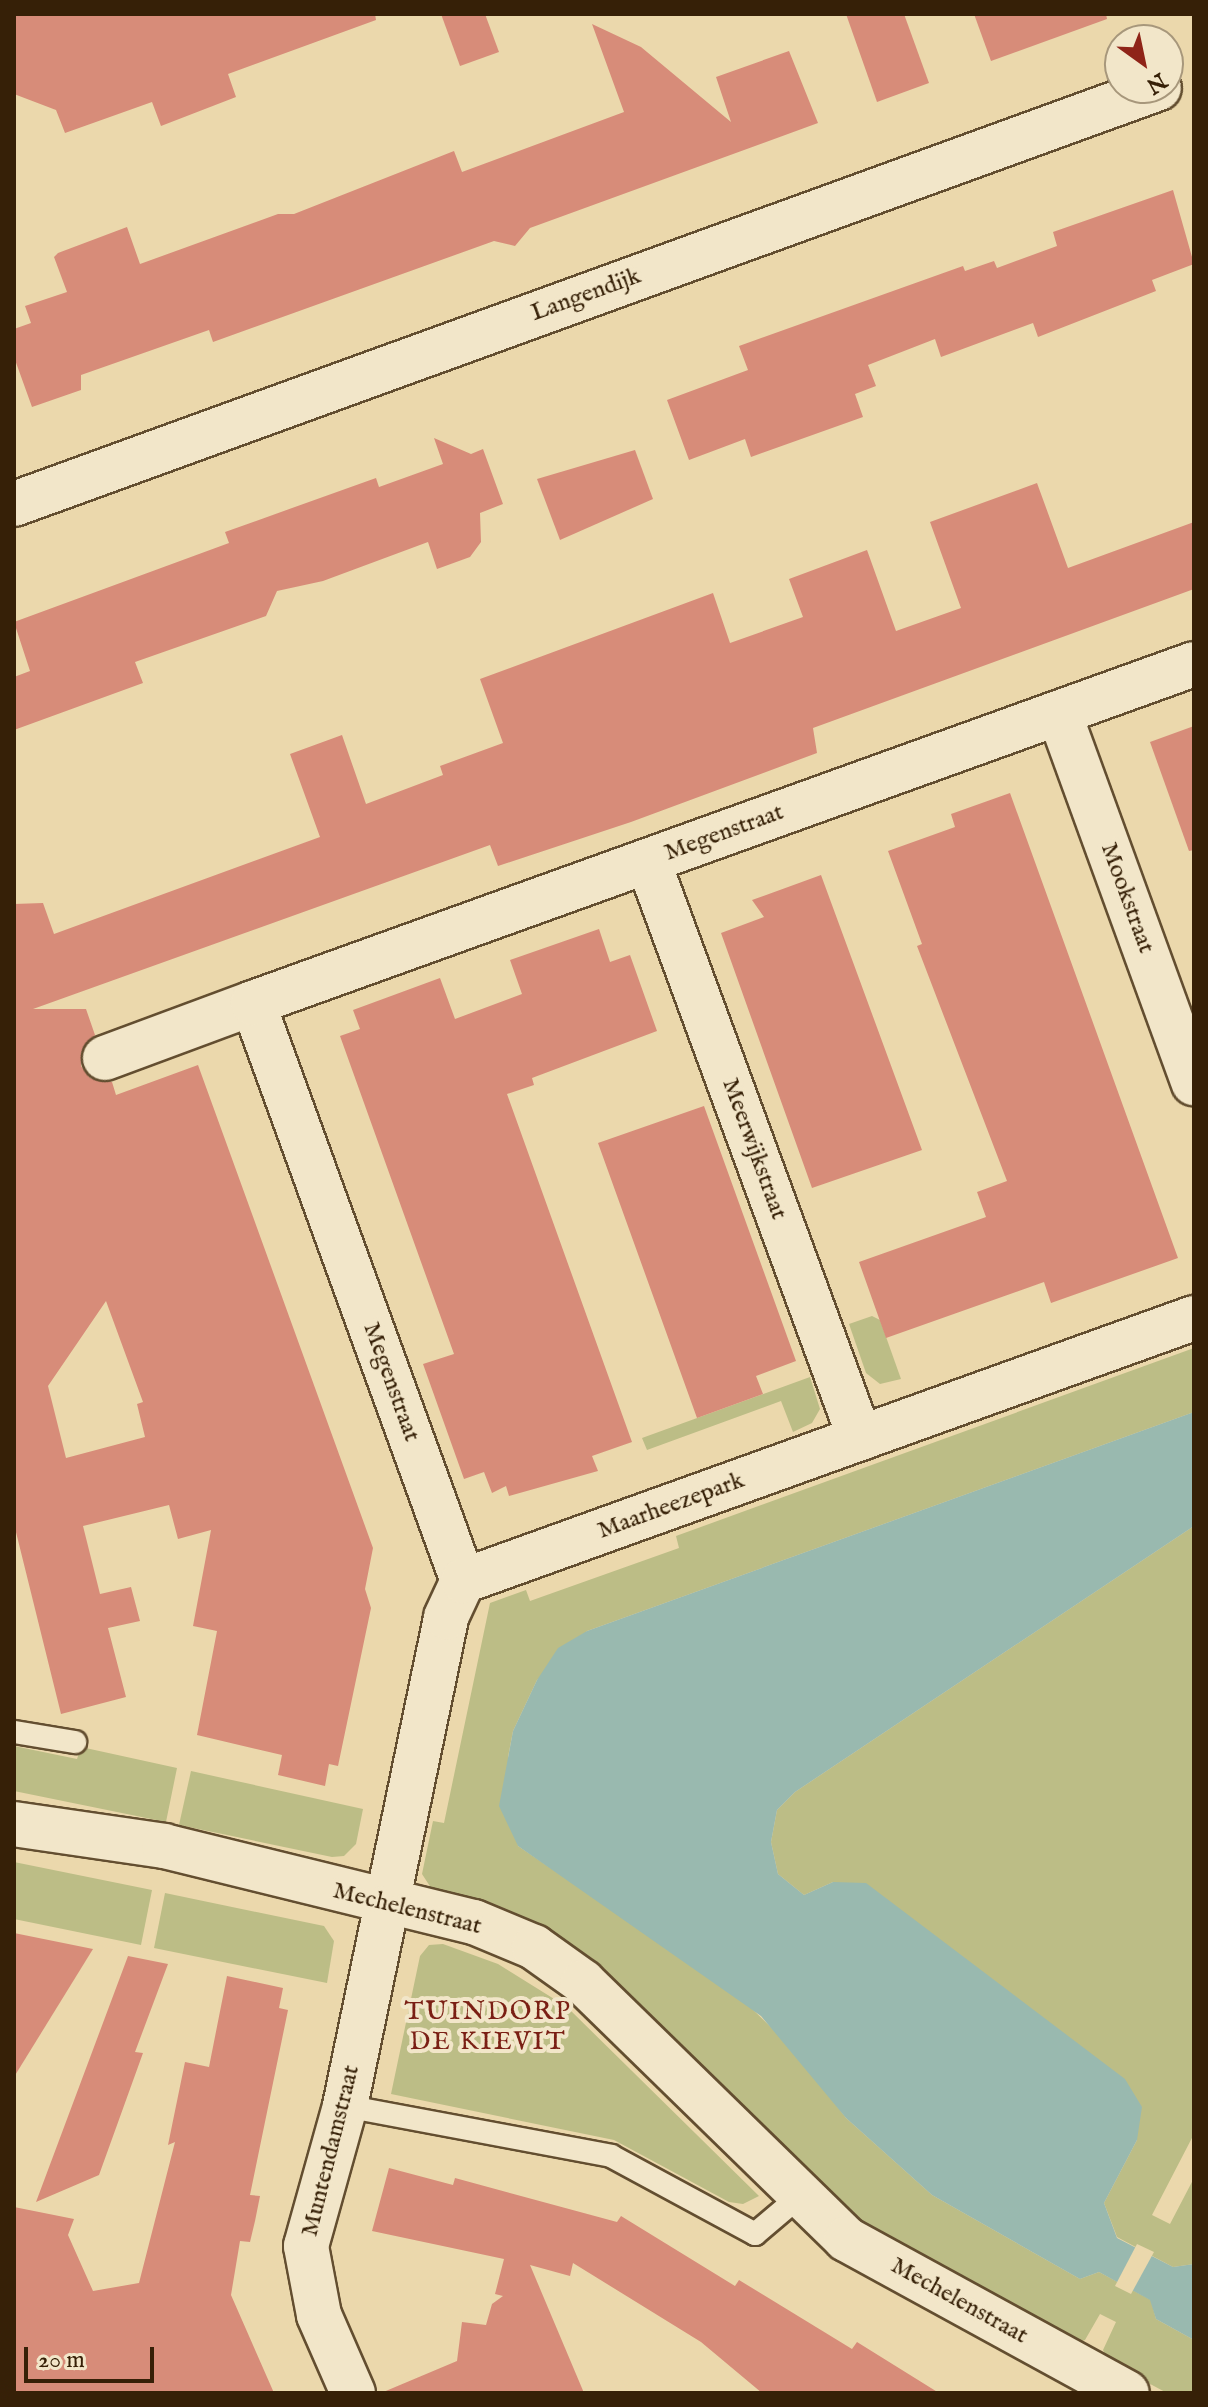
<!DOCTYPE html>
<html>
<head>
<meta charset="utf-8">
<style>
	body { margin:0 }
	#map { position:relative; width:1208px; height:2407px; overflow:hidden; background:#ebd8ac; font-family:"IM FELL English",serif }
	div>[style] { position:absolute }
	.green>* { inset:0; background:#bcbd86 }
	.water>* { inset:0; background:#99b9af }
	.pier>* { inset:0; background:#ebd8ac }
	.building>* { inset:0; background:#d78c79 }
	.roads { filter:drop-shadow(2px 0 #634e30) drop-shadow(-2px 0 #634e30) drop-shadow(0 2px #634e30) drop-shadow(0 -2px #634e30) }
	.service>* { height:22px; margin:-11px; padding:0 11px; transform-origin:11px; border-radius:11px; background:#f2e6c9 }
	.minor>* { height:44px; margin:-22px; padding:0 22px; transform-origin:22px; border-radius:22px; background:#f2e6c9 }
	span { translate:-50% -50%; white-space:nowrap; text-align:center; line-height:1.15; -webkit-text-stroke:8px #f2e6c9; paint-order:stroke }
	.street-label { font-size:24px; color:#362007 }
	.neighbourhood-label { font-size:26px; color:#7a1f14; letter-spacing:2px }
	.frame { position:absolute; inset:0; border:16px solid #362007; pointer-events:none }
	.north { position:absolute; left:1104px; top:24px; width:80px; height:80px; box-sizing:border-box; background:#f2e6c9; border:2px solid #a7977b; border-radius:50%; rotate:147deg; font-size:22px; font-weight:700; line-height:32px; text-align:center; color:#362007 }
	.north::after { content:''; display:block; margin:auto; width:28px; height:36px; background:#8f2418; clip-path:polygon(50% 0,100% 100%,50% 72%,0 100%) }
	.scale { position:absolute; left:24px; top:2347px; width:130px; height:36px; box-sizing:border-box; border:4px solid #362007; border-top:0; padding-left:10px; font-size:24px; line-height:28px; white-space:nowrap; color:#362007; -webkit-text-stroke:6px #f2e6c9; paint-order:stroke }
</style>
</head>
<body>
<div id="map">
	<div class="green">
		<i style="clip-path:polygon(872px 1316px,880px 1320px,901px 1379px,880px 1384px,866px 1373px,849px 1324px)"></i>
		<i style="clip-path:polygon(1194px 1348px,1194px 1412px,587px 1631px,537px 1680px,513px 1731px,508px 1757px,518px 1846px,739px 1996px,794px 2050px,846px 2118px,932px 2195px,1080px 2279px,1099px 2272px,1151px 2300px,1156px 2319px,1194px 2340px,1194px 2393px,1167px 2393px,1109px 2362px,1103px 2350px,1116px 2322px,1100px 2314px,1085px 2340px,1076px 2343px,880px 2239px,433px 1891px,422px 1874px,433px 1821px,444px 1823px,490px 1603px,526px 1590px,530px 1601px,679px 1548px,676px 1536px)"></i>
		<i style="clip-path:polygon(810px 1377px,820px 1409px,812px 1423px,793px 1432px,781px 1401px,647px 1450px,642px 1438px)"></i>
		<i style="clip-path:polygon(1194px 1526px,1194px 2134px,1152px 2215px,1170px 2224px,1194px 2178px,1194px 2264px,1173px 2267px,1117px 2237px,1104px 2203px,1137px 2140px,833px 1882px,804px 1895px,778px 1874px,771px 1842px,777px 1810px,795px 1792px)"></i>
		<i style="clip-path:polygon(14px 1746px,77px 1759px,81px 1747px,177px 1768px,166px 1822px,14px 1791px)"></i>
		<i style="clip-path:polygon(191px 1771px,363px 1809px,356px 1844px,344px 1856px,332px 1857px,179px 1825px)"></i>
		<i style="clip-path:polygon(14px 1862px,152px 1890px,141px 1945px,14px 1919px)"></i>
		<i style="clip-path:polygon(165px 1893px,324px 1926px,334px 1941px,327px 1983px,154px 1948px)"></i>
		<i style="clip-path:polygon(443px 1944px,498px 1964px,567px 2007px,759px 2196px,743px 2204px,729px 2202px,614px 2140px,391px 2094px,420px 1956px,429px 1945px)"></i>
	</div>
	<div class="water">
		<i style="clip-path:polygon(1194px 1412px,1194px 1526px,795px 1792px,777px 1810px,771px 1842px,778px 1874px,804px 1895px,833px 1882px,866px 1883px,1125px 2079px,1142px 2107px,1137px 2140px,1104px 2203px,1117px 2238px,1173px 2267px,1194px 2264px,1194px 2340px,1156px 2319px,1150px 2300px,1099px 2272px,1080px 2279px,932px 2195px,846px 2118px,761px 2016px,518px 1846px,499px 1806px,513px 1731px,537px 1680px,558px 1648px,587px 1631px)"></i>
	</div>
	<div class="pier">
		<i style="clip-path:polygon(1137px 2244px,1154px 2252px,1131px 2294px,1115px 2286px)"></i>
	</div>
	<div class="building">
		<i style="clip-path:polygon(14px 14px,375px 14px,376px 20px,228px 74px,236px 97px,161px 126px,152px 102px,65px 133px,56px 110px,14px 94px)"></i>
		<i style="clip-path:polygon(441px 14px,485px 14px,499px 52px,460px 66px)"></i>
		<i style="clip-path:polygon(846px 14px,904px 14px,929px 83px,877px 102px)"></i>
		<i style="clip-path:polygon(974px 14px,1106px 14px,1107px 19px,991px 61px)"></i>
		<i style="clip-path:polygon(592px 24px,641px 47px,731px 122px,716px 77px,789px 51px,818px 123px,530px 228px,515px 246px,494px 241px,213px 342px,209px 330px,81px 375px,81px 390px,32px 407px,14px 357px,14px 329px,31px 323px,25px 306px,67px 292px,54px 257px,58px 253px,127px 227px,140px 264px,278px 214px,294px 214px,454px 151px,462px 172px,624px 112px)"></i>
		<i style="clip-path:polygon(1173px 190px,1194px 264px,1152px 280px,1156px 291px,1038px 337px,1033px 323px,941px 357px,935px 339px,868px 365px,876px 386px,855px 394px,863px 417px,751px 457px,745px 439px,689px 460px,667px 400px,748px 370px,739px 346px,963px 266px,965px 271px,994px 261px,997px 268px,1057px 246px,1053px 232px)"></i>
		<i style="clip-path:polygon(434px 438px,471px 454px,483px 449px,503px 504px,480px 513px,481px 542px,470px 557px,437px 569px,428px 542px,323px 581px,277px 591px,266px 616px,135px 662px,143px 683px,14px 730px,14px 677px,30px 671px,14px 622px,229px 543px,225px 532px,376px 478px,379px 487px,443px 464px)"></i>
		<i style="clip-path:polygon(635px 450px,653px 499px,560px 540px,537px 479px)"></i>
		<i style="clip-path:polygon(evenodd,1037px 483px,1068px 568px,1194px 522px,1194px 589px,813px 728px,817px 753px,631px 822px,498px 866px,490px 845px,33px 1009px,86px 1009px,95px 1035px,81px 1053px,81px 1066px,90px 1078px,112px 1082px,116px 1095px,198px 1065px,373px 1548px,365px 1589px,371px 1608px,338px 1766px,329px 1764px,325px 1786px,278px 1775px,282px 1755px,197px 1735px,217px 1631px,193px 1626px,211px 1530px,178px 1539px,169px 1505px,83px 1526px,100px 1594px,131px 1587px,140px 1621px,108px 1628px,126px 1697px,61px 1714px,14px 1524px,14px 904px,43px 903px,54px 934px,320px 837px,290px 754px,342px 735px,366px 804px,443px 775px,440px 766px,503px 743px,480px 679px,713px 593px,730px 643px,803px 617px,789px 579px,867px 550px,896px 631px,961px 608px,930px 522px,1037px 483px,106px 1301px,143px 1402px,137px 1404px,145px 1437px,66px 1458px,48px 1386px,106px 1301px)"></i>
		<i style="clip-path:polygon(1194px 726px,1194px 850px,1189px 851px,1150px 742px)"></i>
		<i style="clip-path:polygon(1010px 793px,1178px 1258px,1051px 1303px,1044px 1282px,886px 1338px,859px 1262px,986px 1217px,977px 1192px,1007px 1181px,917px 946px,922px 944px,888px 851px,955px 827px,951px 814px)"></i>
		<i style="clip-path:polygon(821px 875px,922px 1150px,812px 1188px,721px 933px,764px 917px,752px 900px)"></i>
		<i style="clip-path:polygon(599px 929px,610px 962px,630px 955px,657px 1031px,532px 1078px,534px 1085px,507px 1094px,632px 1442px,592px 1456px,598px 1471px,509px 1496px,506px 1486px,492px 1493px,484px 1472px,464px 1479px,423px 1364px,454px 1354px,340px 1036px,360px 1029px,353px 1010px,440px 978px,455px 1019px,522px 994px,510px 960px)"></i>
		<i style="clip-path:polygon(704px 1106px,796px 1361px,756px 1376px,763px 1394px,697px 1418px,598px 1143px)"></i>
		<i style="clip-path:polygon(14px 1933px,93px 1949px,14px 2077px)"></i>
		<i style="clip-path:polygon(128px 1956px,168px 1964px,135px 2052px,143px 2053px,99px 2175px,36px 2202px)"></i>
		<i style="clip-path:polygon(227px 1976px,283px 1988px,279px 2008px,288px 2010px,250px 2195px,260px 2196px,255px 2221px,250px 2242px,240px 2241px,231px 2295px,274px 2393px,14px 2393px,14px 2207px,74px 2219px,68px 2235px,93px 2291px,139px 2283px,175px 2142px,168px 2145px,185px 2062px,209px 2067px)"></i>
		<i style="clip-path:polygon(389px 2168px,453px 2185px,455px 2178px,617px 2222px,621px 2216px,735px 2286px,739px 2280px,852px 2349px,857px 2342px,939px 2393px,762px 2393px,701px 2342px,573px 2263px,570px 2276px,530px 2265px,584px 2393px,381px 2393px,457px 2361px,462px 2322px,486px 2325px,492px 2304px,503px 2296px,495px 2294px,504px 2259px,372px 2231px)"></i>
	</div>
	<div class="roads">
		<div class="service">
			<i style="left:14px;top:1732px;width:62px;rotate:9.3deg"></i>
			<i style="left:345px;top:2106px;width:271px;rotate:10.6deg"></i>
			<i style="left:611px;top:2156px;width:164px;rotate:28.4deg"></i>
			<i style="left:755px;top:2234px;width:59px;rotate:-40.2deg"></i>
		</div>
		<div class="minor">
			<i style="left:14px;top:504px;width:1218px;rotate:-19.97deg"></i>
			<i style="left:1059px;top:713px;width:394px;rotate:70deg"></i>
			<i style="left:648px;top:861px;width:615px;rotate:69.83deg"></i>
			<i style="left:105px;top:1058px;width:158px;rotate:-20.4deg"></i>
			<i style="left:463px;top:1581px;width:615px;rotate:-109.97deg"></i>
			<i style="left:253px;top:1003px;width:1000px;rotate:-19.81deg"></i>
			<i style="left:14px;top:1824px;width:152px;rotate:8.3deg"></i>
			<i style="left:164px;top:1846px;width:319px;rotate:13.8deg"></i>
			<i style="left:474px;top:1922px;width:65px;rotate:22.6deg"></i>
			<i style="left:534px;top:1947px;width:60px;rotate:35.5deg"></i>
			<i style="left:583px;top:1982px;width:368px;rotate:44.3deg"></i>
			<i style="left:846px;top:2239px;width:320px;rotate:28.7deg"></i>
			<i style="left:353px;top:2393px;width:85px;rotate:-113.6deg"></i>
			<i style="left:319px;top:2315px;width:70px;rotate:-100.7deg"></i>
			<i style="left:306px;top:2246px;width:145px;rotate:-74.4deg"></i>
			<i style="left:345px;top:2106px;width:499px;rotate:-78.3deg"></i>
			<i style="left:446px;top:1617px;width:40px;rotate:-65deg"></i>
			<i style="left:463px;top:1581px;width:777px;rotate:-19.79deg"></i>
		</div>
	</div>
	<div class="street-label">
		<span style="left:586px;top:295px;rotate:-20deg">Langendijk</span>
		<span style="left:724px;top:833px;rotate:-20deg">Megenstraat</span>
		<span style="left:1127px;top:898px;rotate:70deg">Mookstraat</span>
		<span style="left:754px;top:1149px;rotate:70deg">Meerwijkstraat</span>
		<span style="left:391px;top:1382px;rotate:70deg">Megenstraat</span>
		<span style="left:671px;top:1506px;rotate:-20deg">Maarheezepark</span>
		<span style="left:407px;top:1909px;rotate:14deg">Mechelenstraat</span>
		<span style="left:331px;top:2151px;rotate:-76deg">Muntendamstraat</span>
		<span style="left:959px;top:2301px;rotate:29deg">Mechelenstraat</span>
	</div>
	<div class="neighbourhood-label">
		<span style="left:488px;top:2027px">TUINDORP<br>DE KIEVIT</span>
	</div>
	<div class="frame"></div>
	<div class="north">N</div>
	<div class="scale">20 m</div>
</div>
</body>
</html>
